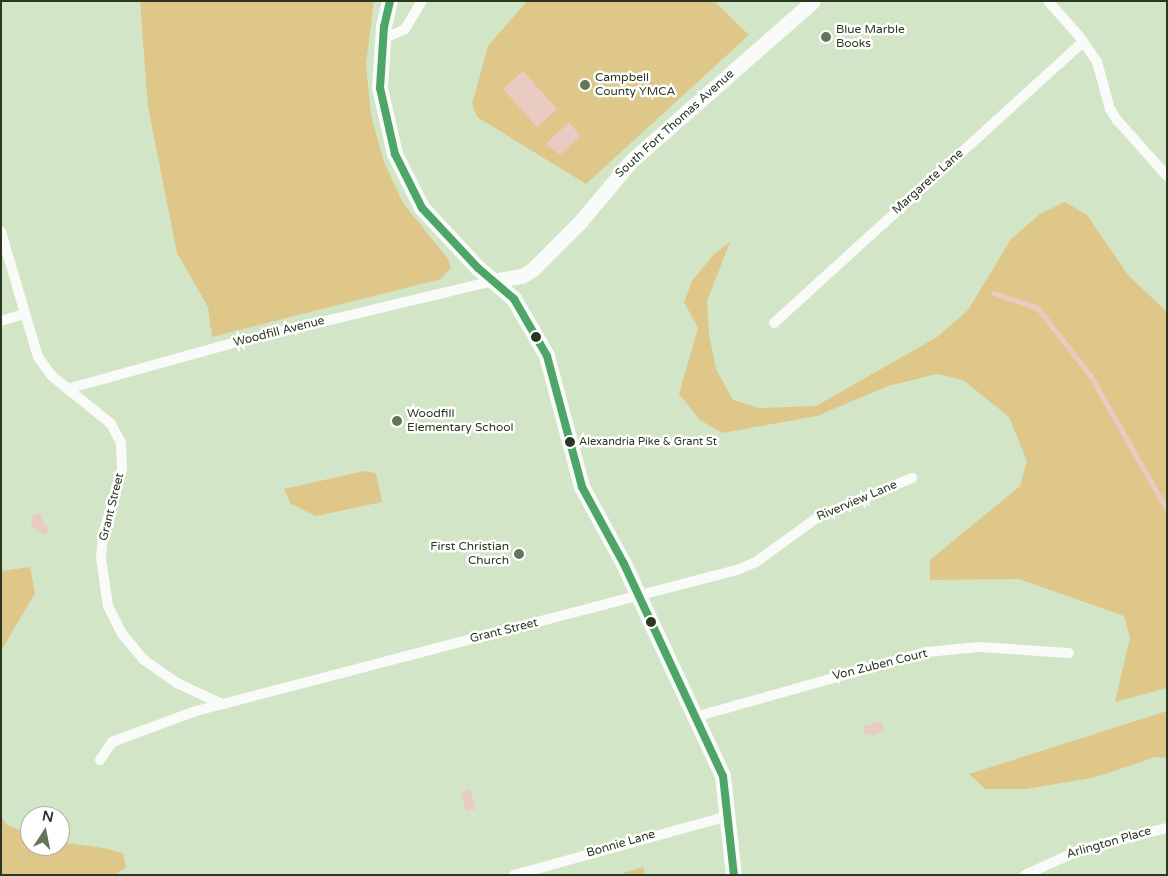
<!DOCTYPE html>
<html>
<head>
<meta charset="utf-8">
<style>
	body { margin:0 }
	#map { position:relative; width:1168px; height:876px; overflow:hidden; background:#d2e6c7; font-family:"Varela Round",sans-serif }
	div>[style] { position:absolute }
	.green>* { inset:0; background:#dfc78a }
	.water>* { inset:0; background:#eacbc4 }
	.stream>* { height:4.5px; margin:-2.25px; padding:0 2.25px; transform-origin:2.25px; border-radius:2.25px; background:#eacbc4 }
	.minor>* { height:10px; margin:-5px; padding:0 5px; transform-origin:5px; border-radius:5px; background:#f8fbf7 }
	.secondary>* { height:15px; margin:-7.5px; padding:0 7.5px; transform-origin:7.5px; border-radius:7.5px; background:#f8fbf7 }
	.primary>* { height:16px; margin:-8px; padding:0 8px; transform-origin:8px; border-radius:8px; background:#f8fbf7 }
	.bus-1>* { height:8px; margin:-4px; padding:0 4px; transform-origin:4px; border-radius:4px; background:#4da568 }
	.dots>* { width:14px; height:14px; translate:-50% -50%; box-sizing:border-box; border:2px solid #fff; border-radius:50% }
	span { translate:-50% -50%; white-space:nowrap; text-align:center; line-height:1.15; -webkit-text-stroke:5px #fff; paint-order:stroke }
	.bus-label { font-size:11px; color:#2a3822 }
	.left { translate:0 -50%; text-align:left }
	.poi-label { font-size:12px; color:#2a3822 }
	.right { translate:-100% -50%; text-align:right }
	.street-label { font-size:12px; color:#2a3822 }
	.frame { position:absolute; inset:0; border:2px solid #2a3822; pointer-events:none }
	.north { position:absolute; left:20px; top:806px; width:50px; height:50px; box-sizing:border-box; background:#fff; border:1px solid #aaafa7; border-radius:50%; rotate:11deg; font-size:14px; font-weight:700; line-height:20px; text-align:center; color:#2a3822 }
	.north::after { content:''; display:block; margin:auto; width:18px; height:22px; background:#65755c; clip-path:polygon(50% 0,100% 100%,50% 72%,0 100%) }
</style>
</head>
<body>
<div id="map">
	<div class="green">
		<i style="clip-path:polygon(140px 1px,374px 1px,366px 64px,371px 115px,384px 162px,403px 203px,448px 259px,451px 268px,441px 279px,212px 337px,208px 307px,177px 253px,148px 107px)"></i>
		<i style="clip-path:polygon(527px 1px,714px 1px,749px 35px,586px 184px,477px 117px,472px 104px,488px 46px)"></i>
		<i style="clip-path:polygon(1065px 202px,1087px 215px,1128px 275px,1167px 312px,1167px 688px,1115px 702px,1130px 638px,1124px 616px,1019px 579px,930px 580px,930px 560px,1020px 486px,1027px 461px,1009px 417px,963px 380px,937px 374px,888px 386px,817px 416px,722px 433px,700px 420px,679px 394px,698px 328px,684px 302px,692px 281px,714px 254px,730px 242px,707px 301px,709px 334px,716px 369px,733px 400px,760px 408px,816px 406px,937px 337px,968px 310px,1011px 239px,1040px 214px)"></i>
		<i style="clip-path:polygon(364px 471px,376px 473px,382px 502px,316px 516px,291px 504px,284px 489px)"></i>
		<i style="clip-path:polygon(30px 567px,35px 593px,1px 651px,1px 571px)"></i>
		<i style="clip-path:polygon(1167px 711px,1167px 758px,1156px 757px,1096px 777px,1026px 789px,985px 789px,969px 774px)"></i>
		<i style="clip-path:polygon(1px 816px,7px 825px,30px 834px,30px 846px,60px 846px,60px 842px,103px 848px,123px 853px,126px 868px,114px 875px,1px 875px)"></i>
		<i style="clip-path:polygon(643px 867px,645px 875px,624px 875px,623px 873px)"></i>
	</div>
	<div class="water">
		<i style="clip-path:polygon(523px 71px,557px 109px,537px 127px,503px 89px)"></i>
		<i style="clip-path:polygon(569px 122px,580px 136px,560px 155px,546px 144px)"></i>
		<i style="clip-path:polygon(40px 513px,43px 523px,50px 528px,46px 536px,31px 526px,32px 516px)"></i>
		<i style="clip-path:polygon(881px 721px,884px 730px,875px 736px,863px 733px,864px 726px)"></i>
		<i style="clip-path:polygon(470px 789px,476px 809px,466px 811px,461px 792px)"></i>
	</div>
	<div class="stream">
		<i style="left:994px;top:293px;width:46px;rotate:18.8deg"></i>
		<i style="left:1038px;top:308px;width:86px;rotate:52.1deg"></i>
		<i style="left:1091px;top:376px;width:153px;rotate:60.3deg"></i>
	</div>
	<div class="minor">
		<i style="left:1048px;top:1px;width:47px;rotate:48.5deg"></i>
		<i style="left:1079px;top:36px;width:32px;rotate:55deg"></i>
		<i style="left:1097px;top:62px;width:49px;rotate:74.5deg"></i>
		<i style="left:1110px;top:109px;width:13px;rotate:58deg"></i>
		<i style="left:1117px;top:120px;width:75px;rotate:48.2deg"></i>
		<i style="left:382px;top:39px;width:25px;rotate:-23deg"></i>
		<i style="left:405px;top:29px;width:33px;rotate:-59deg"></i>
		<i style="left:1px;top:232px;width:130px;rotate:73.5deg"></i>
		<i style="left:38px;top:357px;width:24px;rotate:54deg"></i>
		<i style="left:52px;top:376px;width:76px;rotate:39.1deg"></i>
		<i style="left:111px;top:424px;width:21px;rotate:62deg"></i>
		<i style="left:121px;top:443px;width:26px;rotate:88deg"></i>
		<i style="left:122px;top:469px;width:69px;rotate:106.1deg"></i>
		<i style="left:103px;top:535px;width:23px;rotate:95deg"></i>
		<i style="left:101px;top:558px;width:49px;rotate:81.7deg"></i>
		<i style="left:108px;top:606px;width:33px;rotate:63deg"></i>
		<i style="left:123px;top:635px;width:33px;rotate:50deg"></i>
		<i style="left:144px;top:660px;width:40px;rotate:34.9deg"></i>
		<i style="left:177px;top:683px;width:50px;rotate:25deg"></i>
		<i style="left:1px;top:321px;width:24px;rotate:-17deg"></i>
		<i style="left:774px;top:323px;width:418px;rotate:-42.3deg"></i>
		<i style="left:67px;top:389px;width:168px;rotate:-15.5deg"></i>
		<i style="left:229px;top:344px;width:271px;rotate:-13.4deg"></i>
		<i style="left:695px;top:717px;width:241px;rotate:-15.7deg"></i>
		<i style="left:927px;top:652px;width:52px;rotate:-5.5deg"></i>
		<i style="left:979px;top:647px;width:90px;rotate:3.8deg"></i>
		<i style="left:100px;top:760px;width:22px;rotate:-56deg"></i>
		<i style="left:112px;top:742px;width:90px;rotate:-20.3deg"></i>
		<i style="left:196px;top:711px;width:562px;rotate:-14.63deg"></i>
		<i style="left:740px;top:569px;width:17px;rotate:-24deg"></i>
		<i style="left:756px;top:562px;width:77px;rotate:-36deg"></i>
		<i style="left:818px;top:517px;width:102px;rotate:-22.5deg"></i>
		<i style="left:514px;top:875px;width:222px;rotate:-15.4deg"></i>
		<i style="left:1025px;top:875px;width:63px;rotate:-24.5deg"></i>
		<i style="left:1082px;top:849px;width:88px;rotate:-13.9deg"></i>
	</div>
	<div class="secondary">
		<i style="left:493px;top:281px;width:29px;rotate:-10deg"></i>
		<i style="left:522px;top:276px;width:13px;rotate:-32deg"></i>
		<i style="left:533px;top:269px;width:66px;rotate:-45deg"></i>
		<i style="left:580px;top:222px;width:80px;rotate:-50.1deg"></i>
		<i style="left:631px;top:161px;width:242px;rotate:-41.3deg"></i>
	</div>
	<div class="primary">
		<i style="left:390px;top:1px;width:26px;rotate:103deg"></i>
		<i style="left:384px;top:26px;width:62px;rotate:93.7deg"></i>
		<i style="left:380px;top:88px;width:68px;rotate:77.2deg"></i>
		<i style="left:395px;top:154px;width:60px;rotate:63.4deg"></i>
		<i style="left:422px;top:208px;width:82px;rotate:47deg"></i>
		<i style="left:478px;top:268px;width:48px;rotate:40.7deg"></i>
		<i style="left:514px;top:299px;width:66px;rotate:59.9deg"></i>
		<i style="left:547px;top:356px;width:136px;rotate:75deg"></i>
		<i style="left:582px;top:487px;width:88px;rotate:61.4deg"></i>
		<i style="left:624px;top:564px;width:234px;rotate:65deg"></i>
		<i style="left:723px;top:776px;width:100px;rotate:83.7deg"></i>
	</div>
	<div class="bus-1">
		<i style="left:390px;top:1px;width:26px;rotate:103deg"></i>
		<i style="left:384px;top:26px;width:62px;rotate:93.7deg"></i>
		<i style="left:380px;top:88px;width:68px;rotate:77.2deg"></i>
		<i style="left:395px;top:154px;width:60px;rotate:63.4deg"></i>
		<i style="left:422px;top:208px;width:82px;rotate:47deg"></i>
		<i style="left:478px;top:268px;width:48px;rotate:40.7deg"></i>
		<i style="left:514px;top:299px;width:66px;rotate:59.9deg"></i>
		<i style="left:547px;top:356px;width:136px;rotate:75deg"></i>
		<i style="left:582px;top:487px;width:88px;rotate:61.4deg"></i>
		<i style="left:624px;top:564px;width:234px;rotate:65deg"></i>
		<i style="left:723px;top:776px;width:100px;rotate:83.7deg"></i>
	</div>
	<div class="dots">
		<i style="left:826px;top:37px;background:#65755c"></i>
		<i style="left:585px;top:85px;background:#65755c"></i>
		<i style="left:536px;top:337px;background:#2a3822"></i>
		<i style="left:397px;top:421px;background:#65755c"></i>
		<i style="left:570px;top:442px;background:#2a3822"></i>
		<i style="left:519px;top:554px;background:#65755c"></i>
		<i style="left:651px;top:622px;background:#2a3822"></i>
	</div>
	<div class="bus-label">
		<span class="left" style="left:579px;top:442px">Alexandria Pike &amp; Grant St</span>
	</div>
	<div class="poi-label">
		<span class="left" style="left:836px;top:37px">Blue Marble<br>Books</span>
		<span class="left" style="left:595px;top:85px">Campbell<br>County YMCA</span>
		<span class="left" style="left:407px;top:421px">Woodfill<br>Elementary School</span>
		<span class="right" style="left:509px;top:554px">First Christian<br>Church</span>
	</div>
	<div class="street-label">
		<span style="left:675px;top:124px;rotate:-42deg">South Fort Thomas Avenue</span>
		<span style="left:928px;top:182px;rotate:-42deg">Margarete Lane</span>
		<span style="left:279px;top:332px;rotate:-14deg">Woodfill Avenue</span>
		<span style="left:857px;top:501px;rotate:-23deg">Riverview Lane</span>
		<span style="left:112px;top:507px;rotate:-76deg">Grant Street</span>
		<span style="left:504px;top:631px;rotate:-14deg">Grant Street</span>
		<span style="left:880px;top:665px;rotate:-14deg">Von Zuben Court</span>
		<span style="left:1109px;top:843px;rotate:-16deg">Arlington Place</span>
		<span style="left:621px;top:844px;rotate:-16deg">Bonnie Lane</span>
	</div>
	<div class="frame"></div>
	<div class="north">N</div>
</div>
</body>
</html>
